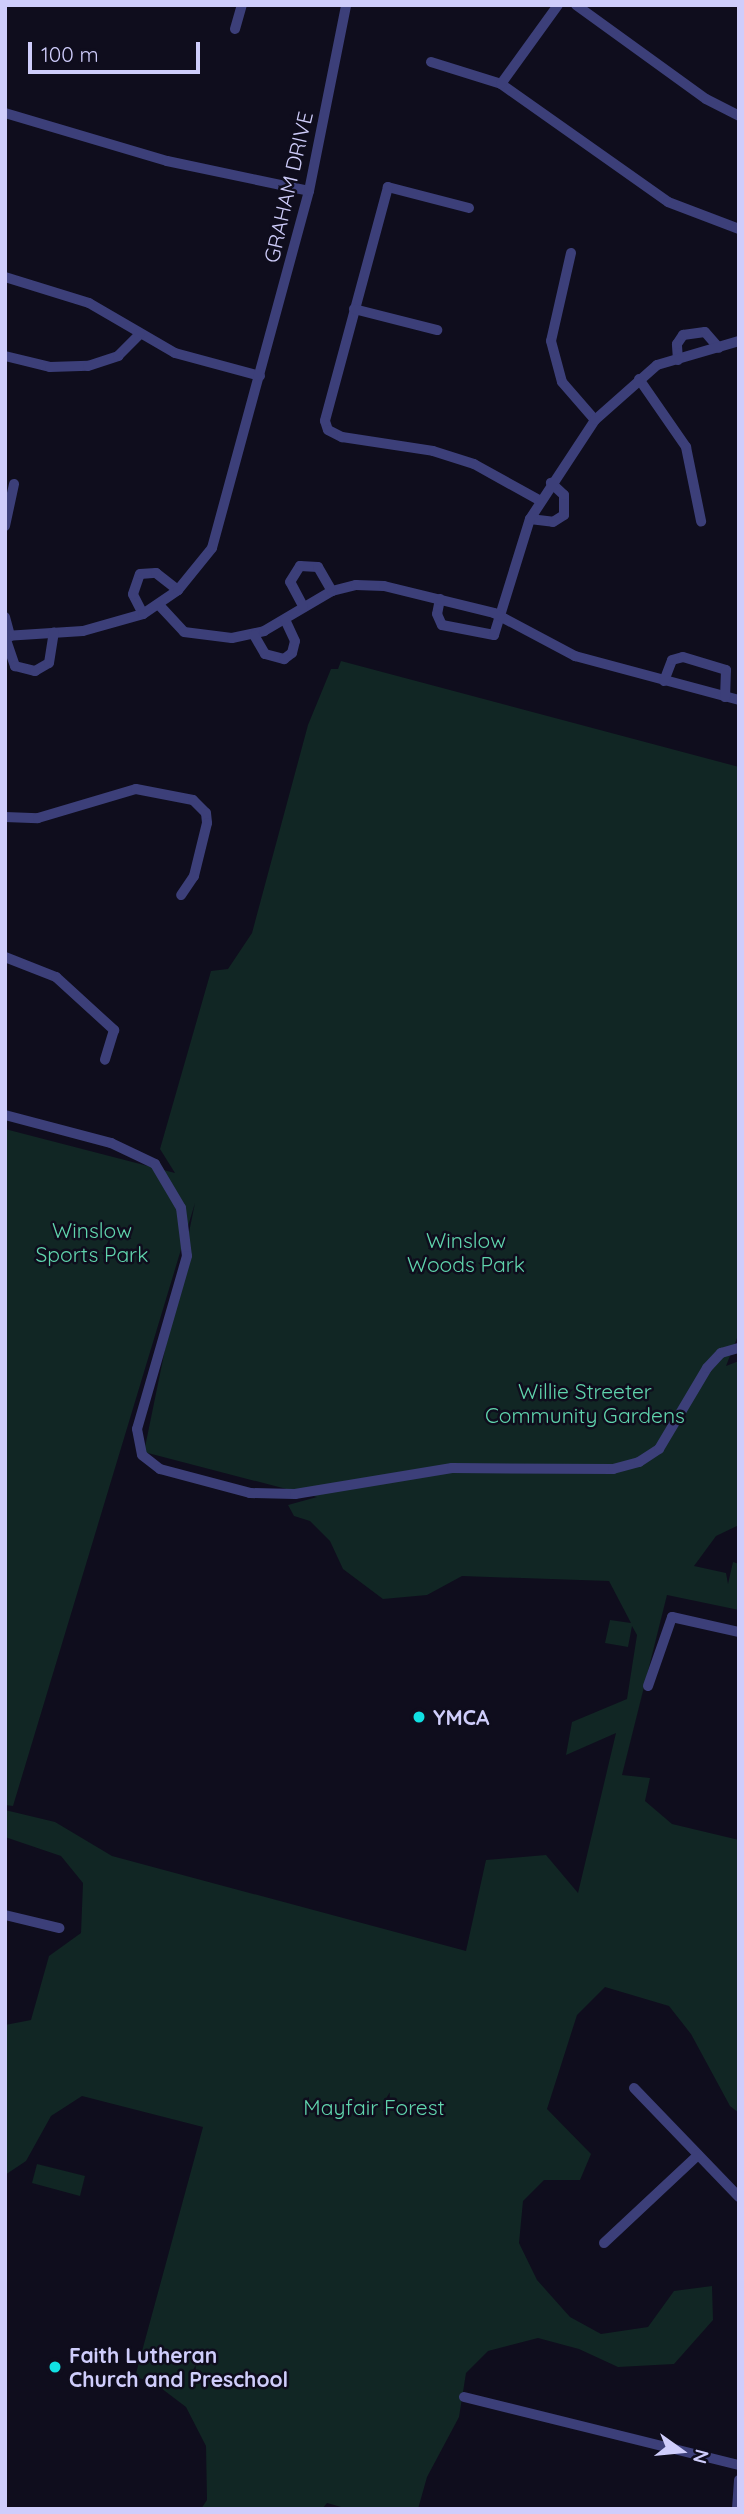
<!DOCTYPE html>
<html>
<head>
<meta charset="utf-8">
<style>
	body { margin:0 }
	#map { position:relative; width:744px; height:2514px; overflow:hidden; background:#0f0d1d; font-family:Quicksand,sans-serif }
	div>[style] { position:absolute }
	.green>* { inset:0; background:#112624 }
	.minor>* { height:10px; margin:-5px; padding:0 5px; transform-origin:5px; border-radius:5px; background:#3c3f79 }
	.dots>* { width:19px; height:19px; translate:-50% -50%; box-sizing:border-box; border:4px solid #0f0d1d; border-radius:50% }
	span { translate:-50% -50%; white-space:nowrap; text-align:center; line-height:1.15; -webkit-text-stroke:5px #0f0d1d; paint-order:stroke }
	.street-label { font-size:21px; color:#cfcdfb }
	.park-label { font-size:21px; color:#60d5ad }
	.poi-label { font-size:21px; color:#cfcdfb; font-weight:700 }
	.left { translate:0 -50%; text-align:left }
	.frame { position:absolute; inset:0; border:7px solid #cfcdfb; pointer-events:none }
	.north { position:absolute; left:646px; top:2416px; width:70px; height:70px; -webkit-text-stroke:5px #0f0d1d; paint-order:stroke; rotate:105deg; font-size:19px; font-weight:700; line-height:28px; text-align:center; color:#cfcdfb }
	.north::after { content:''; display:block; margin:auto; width:24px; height:32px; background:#cfcdfb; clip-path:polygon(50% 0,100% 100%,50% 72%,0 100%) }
	.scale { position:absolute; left:28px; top:42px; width:172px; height:32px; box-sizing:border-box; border:4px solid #cfcdfb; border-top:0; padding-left:9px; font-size:21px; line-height:24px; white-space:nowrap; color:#cfcdfb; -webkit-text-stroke:5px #0f0d1d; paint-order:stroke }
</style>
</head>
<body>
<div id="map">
	<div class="green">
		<i style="clip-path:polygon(341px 661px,739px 767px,739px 1333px,726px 1366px,739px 1361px,739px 1525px,716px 1536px,694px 1566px,726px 1573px,728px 1584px,733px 1562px,739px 1564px,739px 1610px,667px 1595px,622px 1775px,650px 1778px,645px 1801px,672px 1824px,739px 1840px,739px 2113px,730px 2106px,691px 2034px,669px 2006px,605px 1987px,577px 2015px,547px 2109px,591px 2154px,580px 2180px,544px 2180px,523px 2201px,519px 2243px,537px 2280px,570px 2317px,601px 2334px,648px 2327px,674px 2291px,712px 2286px,713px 2320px,674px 2364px,618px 2367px,579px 2349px,538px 2338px,488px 2351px,466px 2373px,459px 2417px,427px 2477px,418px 2509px,348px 2509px,327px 2503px,322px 2509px,201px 2509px,207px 2500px,206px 2446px,186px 2407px,153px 2382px,135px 2377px,203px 2127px,82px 2096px,51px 2116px,26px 2161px,5px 2175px,5px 2025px,31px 2020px,49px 1956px,81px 1933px,83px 1883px,61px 1856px,5px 1837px,5px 1810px,55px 1822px,112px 1856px,466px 1951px,486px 1860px,546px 1855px,578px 1893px,616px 1733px,566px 1755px,572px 1722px,627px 1699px,637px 1635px,632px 1626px,628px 1647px,605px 1643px,610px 1620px,631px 1623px,609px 1581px,462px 1576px,427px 1595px,383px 1599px,343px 1569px,330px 1541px,310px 1521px,294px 1516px,288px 1505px,317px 1497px,144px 1452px,195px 1203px,13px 1806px,5px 1805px,5px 1129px,175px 1173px,160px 1149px,211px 971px,228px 969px,252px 933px,308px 725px,331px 669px,338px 669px)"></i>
		<i style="clip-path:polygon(37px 2164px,85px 2176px,80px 2196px,32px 2183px)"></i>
	</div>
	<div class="minor">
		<i style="left:576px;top:5px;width:160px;rotate:35.9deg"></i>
		<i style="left:706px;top:99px;width:37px;rotate:27deg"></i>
		<i style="left:235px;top:29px;width:25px;rotate:-74deg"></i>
		<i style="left:431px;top:62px;width:73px;rotate:17.4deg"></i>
		<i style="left:501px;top:84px;width:204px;rotate:35.2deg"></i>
		<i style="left:668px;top:202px;width:76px;rotate:20.8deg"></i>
		<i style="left:501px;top:84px;width:97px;rotate:-54.2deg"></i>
		<i style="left:5px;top:113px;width:169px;rotate:16.5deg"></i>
		<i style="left:167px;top:161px;width:145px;rotate:11.9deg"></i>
		<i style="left:469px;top:208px;width:84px;rotate:-165.5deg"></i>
		<i style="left:388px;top:187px;width:242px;rotate:105.1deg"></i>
		<i style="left:325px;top:421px;width:9px;rotate:72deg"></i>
		<i style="left:328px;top:430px;width:16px;rotate:27deg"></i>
		<i style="left:342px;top:437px;width:92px;rotate:8.7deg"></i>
		<i style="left:433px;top:451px;width:43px;rotate:17.6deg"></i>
		<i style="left:474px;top:464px;width:74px;rotate:29deg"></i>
		<i style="left:571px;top:253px;width:90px;rotate:102.8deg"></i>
		<i style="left:551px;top:341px;width:42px;rotate:75deg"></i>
		<i style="left:562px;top:382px;width:50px;rotate:49deg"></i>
		<i style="left:5px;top:277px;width:88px;rotate:17.2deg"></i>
		<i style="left:89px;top:303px;width:99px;rotate:30.2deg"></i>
		<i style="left:175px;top:353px;width:88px;rotate:15.1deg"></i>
		<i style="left:354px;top:309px;width:86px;rotate:14.2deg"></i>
		<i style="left:5px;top:356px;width:46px;rotate:13.7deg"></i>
		<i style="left:50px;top:367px;width:38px;rotate:-2deg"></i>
		<i style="left:88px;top:366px;width:32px;rotate:-18deg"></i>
		<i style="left:118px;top:356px;width:31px;rotate:-45deg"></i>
		<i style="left:678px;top:360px;width:16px;rotate:-94deg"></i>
		<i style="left:677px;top:344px;width:11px;rotate:-56deg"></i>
		<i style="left:683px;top:335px;width:22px;rotate:-8deg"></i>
		<i style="left:705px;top:332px;width:21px;rotate:49deg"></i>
		<i style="left:639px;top:379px;width:83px;rotate:55.3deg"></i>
		<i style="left:686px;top:447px;width:76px;rotate:78.5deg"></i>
		<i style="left:530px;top:519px;width:23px;rotate:7deg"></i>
		<i style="left:553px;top:522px;width:13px;rotate:-32deg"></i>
		<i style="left:564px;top:515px;width:20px;rotate:-90deg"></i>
		<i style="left:564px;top:495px;width:18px;rotate:-137deg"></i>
		<i style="left:5px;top:526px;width:43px;rotate:-77.9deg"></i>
		<i style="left:440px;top:599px;width:15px;rotate:101deg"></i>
		<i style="left:437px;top:614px;width:12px;rotate:66deg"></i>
		<i style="left:442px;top:625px;width:53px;rotate:10.9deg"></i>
		<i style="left:494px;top:635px;width:121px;rotate:-72.8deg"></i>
		<i style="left:530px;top:519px;width:118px;rotate:-56.7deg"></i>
		<i style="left:595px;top:420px;width:83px;rotate:-41.6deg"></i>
		<i style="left:657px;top:365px;width:85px;rotate:-16.3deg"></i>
		<i style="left:160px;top:606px;width:35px;rotate:47deg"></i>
		<i style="left:184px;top:632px;width:48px;rotate:7.1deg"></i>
		<i style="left:232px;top:638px;width:33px;rotate:-12deg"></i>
		<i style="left:264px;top:631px;width:79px;rotate:-30.5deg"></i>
		<i style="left:332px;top:591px;width:25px;rotate:-14deg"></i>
		<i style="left:356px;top:585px;width:28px;rotate:2deg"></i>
		<i style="left:384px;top:586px;width:113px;rotate:13.8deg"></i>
		<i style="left:494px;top:613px;width:92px;rotate:28deg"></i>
		<i style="left:575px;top:656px;width:170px;rotate:15deg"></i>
		<i style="left:303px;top:606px;width:27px;rotate:-118deg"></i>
		<i style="left:290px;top:582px;width:19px;rotate:-58deg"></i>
		<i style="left:300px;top:566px;width:18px;rotate:3deg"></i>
		<i style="left:318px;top:567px;width:28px;rotate:60deg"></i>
		<i style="left:143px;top:614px;width:22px;rotate:-117deg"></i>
		<i style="left:133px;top:594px;width:21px;rotate:-71deg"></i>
		<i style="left:140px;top:574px;width:16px;rotate:-4deg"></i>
		<i style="left:156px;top:573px;width:28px;rotate:38deg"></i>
		<i style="left:5px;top:617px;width:20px;rotate:75deg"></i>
		<i style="left:254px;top:635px;width:22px;rotate:60deg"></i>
		<i style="left:265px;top:654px;width:20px;rotate:15deg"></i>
		<i style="left:284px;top:659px;width:10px;rotate:-37deg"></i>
		<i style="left:292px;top:653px;width:12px;rotate:-76deg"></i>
		<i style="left:295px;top:641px;width:23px;rotate:-115deg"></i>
		<i style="left:5px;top:636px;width:78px;rotate:-3.7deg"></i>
		<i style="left:83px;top:631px;width:62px;rotate:-15.8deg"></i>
		<i style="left:143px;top:614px;width:42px;rotate:-34.4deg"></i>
		<i style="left:178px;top:590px;width:54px;rotate:-51deg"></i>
		<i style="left:212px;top:548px;width:370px;rotate:-74.8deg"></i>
		<i style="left:309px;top:191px;width:190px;rotate:-78.7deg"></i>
		<i style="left:5px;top:637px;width:31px;rotate:71deg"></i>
		<i style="left:15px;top:666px;width:21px;rotate:14deg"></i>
		<i style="left:35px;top:671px;width:16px;rotate:-30deg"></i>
		<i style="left:49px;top:663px;width:31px;rotate:-81deg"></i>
		<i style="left:664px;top:681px;width:22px;rotate:-69deg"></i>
		<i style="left:672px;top:660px;width:11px;rotate:-15deg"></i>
		<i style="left:683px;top:657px;width:45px;rotate:16.8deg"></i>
		<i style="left:726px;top:670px;width:27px;rotate:92deg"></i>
		<i style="left:5px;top:817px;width:33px;rotate:2deg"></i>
		<i style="left:38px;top:818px;width:102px;rotate:-16.5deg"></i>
		<i style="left:136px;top:789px;width:58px;rotate:10.9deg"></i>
		<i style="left:193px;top:800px;width:18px;rotate:45deg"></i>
		<i style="left:206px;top:813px;width:10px;rotate:84deg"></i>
		<i style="left:207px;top:823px;width:55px;rotate:103.8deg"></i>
		<i style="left:194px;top:876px;width:23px;rotate:124deg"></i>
		<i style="left:5px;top:957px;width:55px;rotate:21.4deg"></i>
		<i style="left:56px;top:977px;width:79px;rotate:42.4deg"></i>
		<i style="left:114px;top:1030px;width:31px;rotate:107deg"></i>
		<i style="left:5px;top:1115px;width:110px;rotate:14.8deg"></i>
		<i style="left:111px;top:1143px;width:49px;rotate:25.5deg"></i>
		<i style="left:155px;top:1164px;width:51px;rotate:59.4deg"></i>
		<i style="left:181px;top:1208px;width:48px;rotate:82.9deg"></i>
		<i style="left:187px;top:1256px;width:180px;rotate:106.1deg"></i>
		<i style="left:137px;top:1429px;width:26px;rotate:79deg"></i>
		<i style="left:142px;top:1455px;width:23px;rotate:38deg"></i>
		<i style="left:160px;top:1469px;width:93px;rotate:14.9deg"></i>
		<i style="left:250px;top:1493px;width:45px;rotate:1.3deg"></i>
		<i style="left:295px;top:1494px;width:159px;rotate:-9.4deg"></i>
		<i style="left:452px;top:1468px;width:161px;rotate:0.4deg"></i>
		<i style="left:613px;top:1469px;width:27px;rotate:-15deg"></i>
		<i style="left:639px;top:1462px;width:24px;rotate:-33deg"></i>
		<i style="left:659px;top:1449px;width:94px;rotate:-59.3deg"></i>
		<i style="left:707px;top:1368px;width:21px;rotate:-47deg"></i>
		<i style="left:721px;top:1353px;width:19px;rotate:-16deg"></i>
		<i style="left:648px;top:1686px;width:73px;rotate:-70.8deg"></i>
		<i style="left:672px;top:1617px;width:69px;rotate:12.6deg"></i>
		<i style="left:5px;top:1915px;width:56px;rotate:13.5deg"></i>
		<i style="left:634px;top:2088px;width:151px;rotate:46.1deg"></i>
		<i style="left:604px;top:2243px;width:129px;rotate:-43.1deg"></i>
		<i style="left:464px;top:2397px;width:283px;rotate:13.9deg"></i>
		<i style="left:737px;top:2509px;width:29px;rotate:-86deg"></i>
	</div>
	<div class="dots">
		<i style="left:419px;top:1717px;background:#11e0e3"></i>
		<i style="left:55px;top:2367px;background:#11e0e3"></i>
	</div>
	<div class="street-label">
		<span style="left:288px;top:187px;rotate:-77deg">GRAHAM DRIVE</span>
	</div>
	<div class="park-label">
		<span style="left:92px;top:1242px">Winslow<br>Sports Park</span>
		<span style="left:466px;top:1252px">Winslow<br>Woods Park</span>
		<span style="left:585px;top:1403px">Willie Streeter<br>Community Gardens</span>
		<span style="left:374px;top:2107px">Mayfair Forest</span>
	</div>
	<div class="poi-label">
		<span class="left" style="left:433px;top:1717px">YMCA</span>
		<span class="left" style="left:69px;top:2367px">Faith Lutheran<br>Church and Preschool</span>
	</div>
	<div class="frame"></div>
	<div class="north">N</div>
	<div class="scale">100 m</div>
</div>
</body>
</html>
